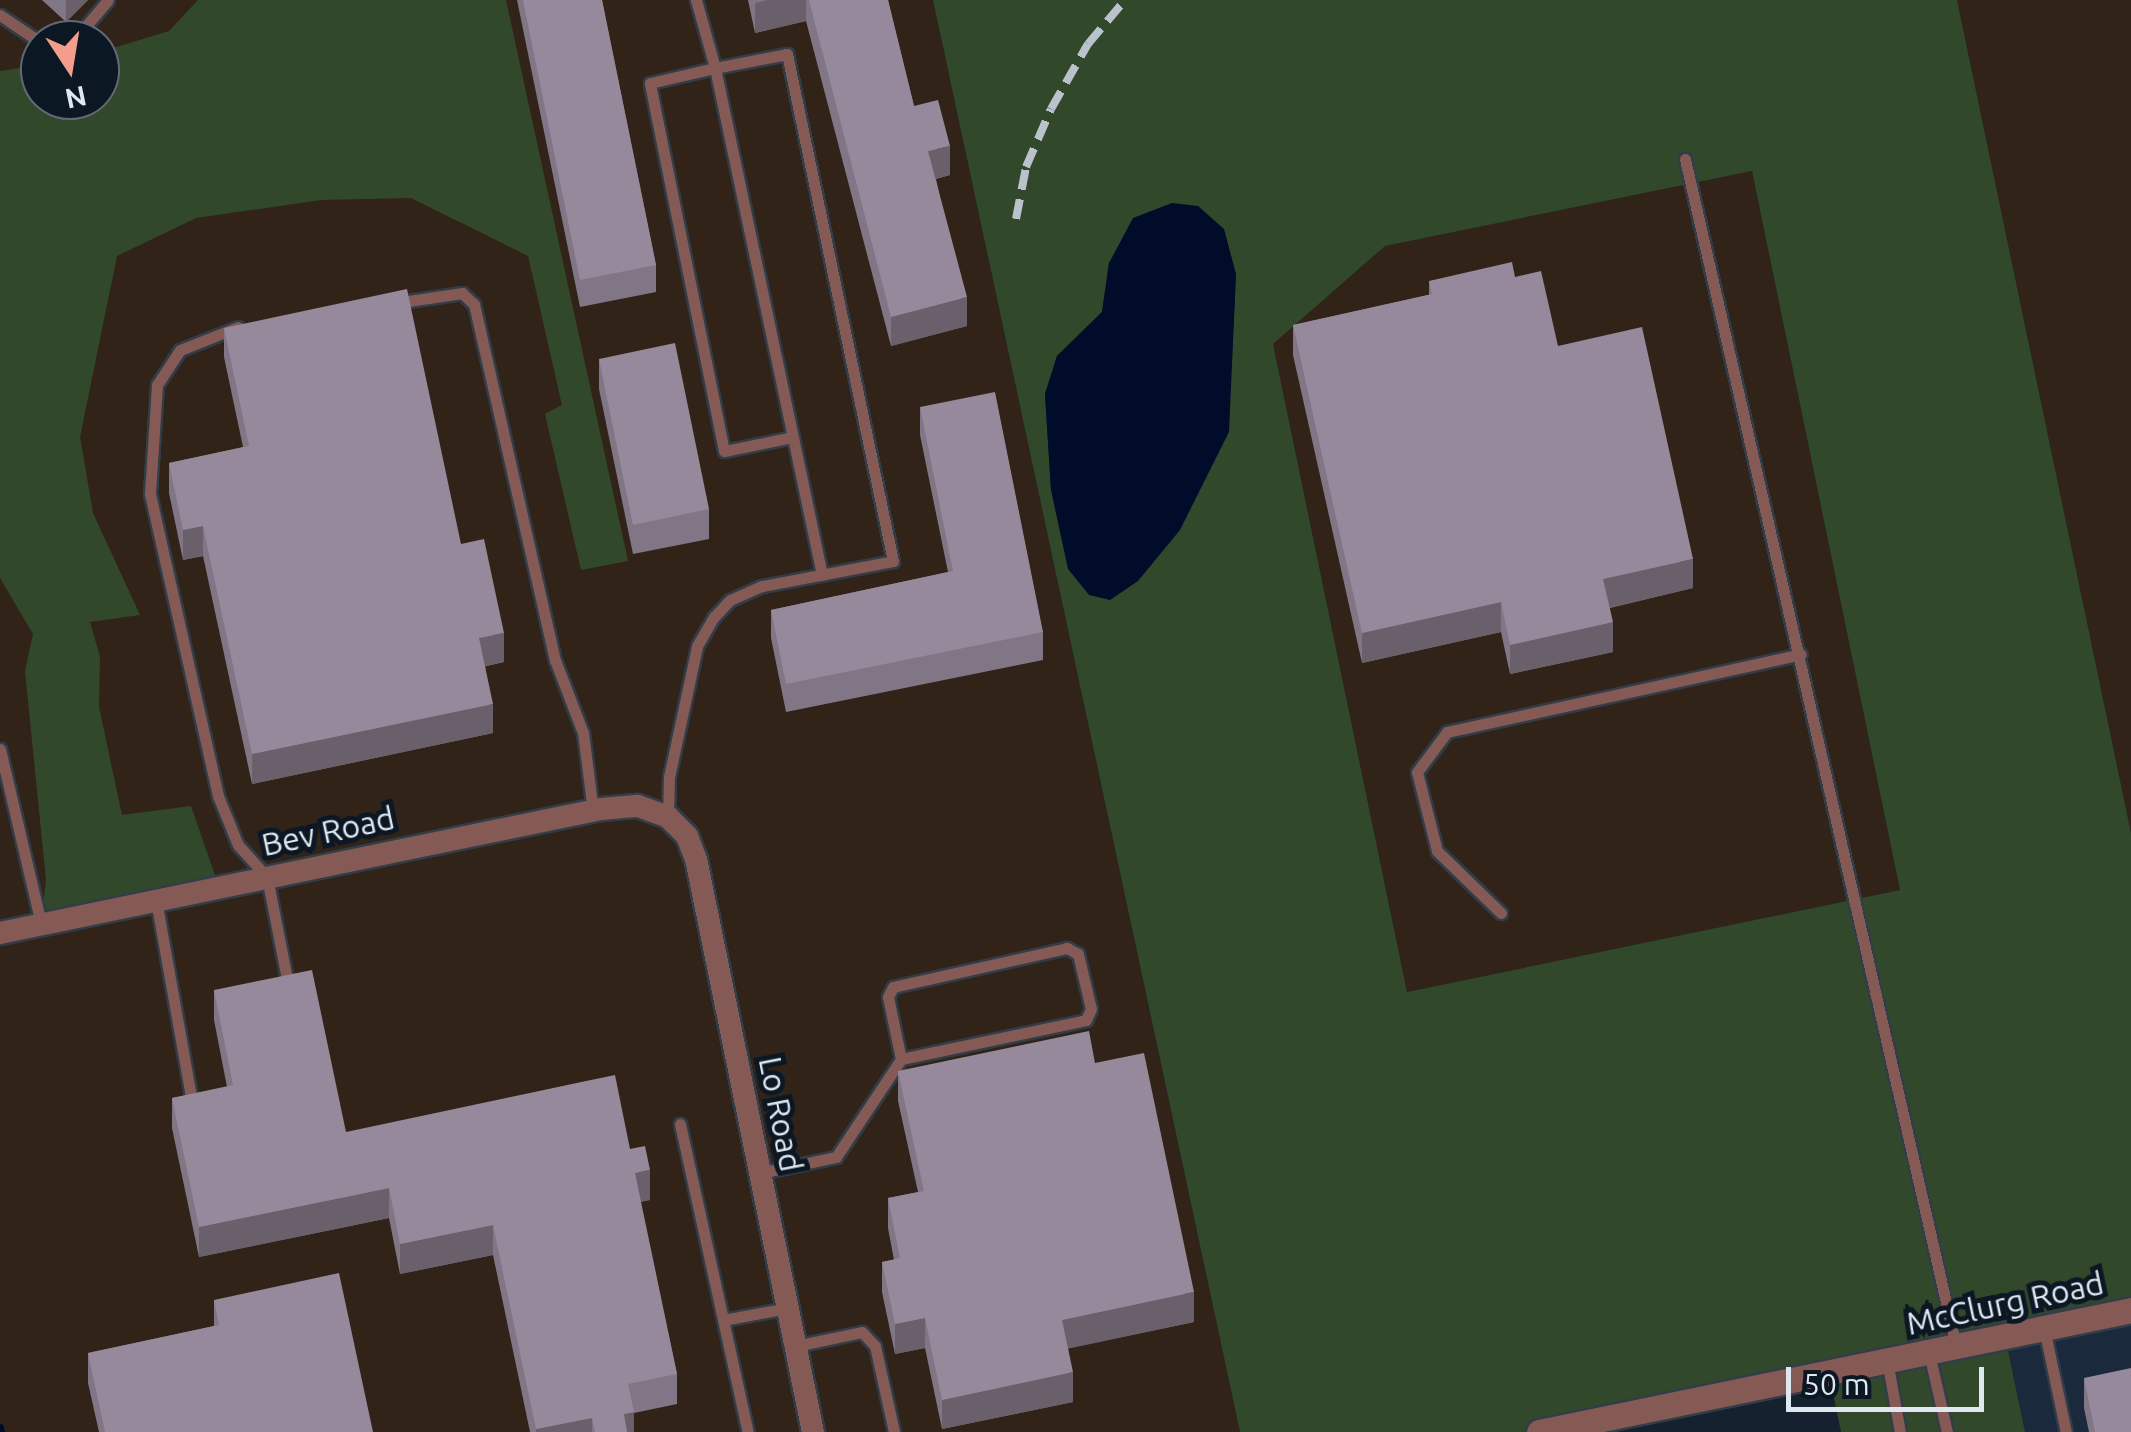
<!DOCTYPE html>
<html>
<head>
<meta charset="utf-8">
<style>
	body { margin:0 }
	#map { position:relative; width:2131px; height:1432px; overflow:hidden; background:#15212e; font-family:Ubuntu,sans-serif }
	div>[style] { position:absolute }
	.built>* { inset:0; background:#1a2a3c }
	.industrial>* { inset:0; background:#322318 }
	.green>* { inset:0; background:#32482a }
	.water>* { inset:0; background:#000c2a }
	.stream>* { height:8px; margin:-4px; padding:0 4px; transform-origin:4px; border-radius:4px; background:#000c2a }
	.roads { filter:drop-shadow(2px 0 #313d49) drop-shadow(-2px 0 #313d49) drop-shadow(0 2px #313d49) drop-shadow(0 -2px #313d49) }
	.service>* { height:11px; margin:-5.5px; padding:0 5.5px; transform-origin:5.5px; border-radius:5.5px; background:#855a55 }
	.minor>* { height:22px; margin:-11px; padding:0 11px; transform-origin:11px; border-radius:11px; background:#855a55 }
	.tertiary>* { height:25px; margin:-12.5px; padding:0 12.5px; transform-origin:12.5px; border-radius:12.5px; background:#855a55 }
	.rail>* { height:8px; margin-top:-4px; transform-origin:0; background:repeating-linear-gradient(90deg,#bac2cc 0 20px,transparent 0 30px) }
	.wall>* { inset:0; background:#817685 }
	.shaded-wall>* { inset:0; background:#69606c }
	.building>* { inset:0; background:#96899b }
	span { translate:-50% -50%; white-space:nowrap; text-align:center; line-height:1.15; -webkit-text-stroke:10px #0c1724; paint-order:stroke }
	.street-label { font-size:32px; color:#dfe7f0 }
	.north { position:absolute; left:20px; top:20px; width:100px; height:100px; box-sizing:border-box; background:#0c1724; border:2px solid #606a76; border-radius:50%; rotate:168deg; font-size:28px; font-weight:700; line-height:40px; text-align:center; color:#dfe7f0 }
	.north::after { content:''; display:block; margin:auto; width:35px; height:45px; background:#f59d8d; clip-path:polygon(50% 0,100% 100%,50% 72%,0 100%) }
	.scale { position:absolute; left:1786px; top:1367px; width:198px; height:45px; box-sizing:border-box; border:5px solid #dfe7f0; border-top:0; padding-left:12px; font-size:30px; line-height:35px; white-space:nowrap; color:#dfe7f0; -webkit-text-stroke:8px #0c1724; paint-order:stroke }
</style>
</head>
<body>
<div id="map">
	<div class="built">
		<i style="clip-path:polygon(2131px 1310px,2131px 1432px,2025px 1432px,2005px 1336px)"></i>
	</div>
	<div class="industrial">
		<i style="clip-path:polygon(evenodd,0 0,933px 0,1240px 1432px,0 1432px,0 0,40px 40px,100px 40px,100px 100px,40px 100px,40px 40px)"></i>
		<i style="clip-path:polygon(1957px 0,2131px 0,2131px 833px)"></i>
		<i style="clip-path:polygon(1752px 171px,1900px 890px,1407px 992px,1273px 344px,1385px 246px)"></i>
	</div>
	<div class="green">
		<i style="clip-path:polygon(198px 0,506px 0,628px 561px,581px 570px,545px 414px,562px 405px,528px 256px,411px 198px,321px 200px,196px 218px,117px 256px,80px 437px,93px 513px,140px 615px,90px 622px,100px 657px,99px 707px,122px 815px,191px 806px,219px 887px,41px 924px,46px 880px,25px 671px,33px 634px,0 578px,0 71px,40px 65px,40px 100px,100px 100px,100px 52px,169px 31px)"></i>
		<i style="clip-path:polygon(evenodd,933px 0,1957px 0,2131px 833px,2131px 1310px,2005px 1336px,2025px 1432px,1841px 1432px,1829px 1373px,1539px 1432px,1240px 1432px,933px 0,1752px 171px,1900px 890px,1407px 992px,1273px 344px,1385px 246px,1752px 171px,933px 0,1109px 263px,1236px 274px,1228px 432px,1051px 490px,1045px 394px,1057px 356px,1102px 312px,1109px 263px)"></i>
	</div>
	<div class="water">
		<i style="clip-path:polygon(1172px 203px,1198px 206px,1224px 229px,1236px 274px,1229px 432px,1180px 530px,1138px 581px,1110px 600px,1089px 595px,1068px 569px,1051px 490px,1045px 394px,1057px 356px,1102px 312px,1109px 263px,1133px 218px)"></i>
	</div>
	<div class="stream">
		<i style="left:0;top:1428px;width:4px;rotate:76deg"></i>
	</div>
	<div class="roads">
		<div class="service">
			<i style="left:0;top:15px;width:48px;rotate:34deg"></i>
			<i style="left:74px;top:40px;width:52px;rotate:-49.6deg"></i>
			<i style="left:1685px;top:159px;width:1218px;rotate:77.14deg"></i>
			<i style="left:395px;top:303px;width:68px;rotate:-8.5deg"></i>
			<i style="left:462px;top:293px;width:16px;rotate:43deg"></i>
			<i style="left:474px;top:304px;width:365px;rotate:77.2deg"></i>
			<i style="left:555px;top:660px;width:78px;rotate:69deg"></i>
			<i style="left:583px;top:733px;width:79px;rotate:82.7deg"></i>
			<i style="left:238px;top:327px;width:62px;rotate:158.4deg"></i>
			<i style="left:180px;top:350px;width:42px;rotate:123.3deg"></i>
			<i style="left:157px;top:385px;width:109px;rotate:93.7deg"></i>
			<i style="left:150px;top:494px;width:310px;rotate:77.3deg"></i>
			<i style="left:218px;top:796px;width:53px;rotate:67.8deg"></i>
			<i style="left:238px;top:845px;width:43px;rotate:47.8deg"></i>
			<i style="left:267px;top:877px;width:104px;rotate:78.9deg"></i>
			<i style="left:793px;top:437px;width:70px;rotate:168.5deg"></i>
			<i style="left:724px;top:451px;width:375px;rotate:-101.4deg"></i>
			<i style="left:650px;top:83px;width:67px;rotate:-13deg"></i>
			<i style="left:715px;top:68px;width:518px;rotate:78.08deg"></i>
			<i style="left:0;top:749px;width:180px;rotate:76.8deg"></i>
			<i style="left:668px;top:817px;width:40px;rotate:-88.6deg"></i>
			<i style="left:669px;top:777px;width:134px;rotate:-77.9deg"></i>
			<i style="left:697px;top:646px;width:34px;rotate:-60deg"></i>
			<i style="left:714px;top:617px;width:23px;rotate:-47deg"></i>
			<i style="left:730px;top:600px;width:35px;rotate:-24deg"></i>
			<i style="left:762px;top:586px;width:133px;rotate:-10.8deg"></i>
			<i style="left:893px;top:561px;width:518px;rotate:-101.81deg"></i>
			<i style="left:787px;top:54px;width:73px;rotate:169deg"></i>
			<i style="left:715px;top:68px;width:71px;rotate:-105.6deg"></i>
			<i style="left:156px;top:900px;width:199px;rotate:79.9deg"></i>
			<i style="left:1501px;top:913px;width:89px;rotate:-135.9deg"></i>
			<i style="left:1437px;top:851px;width:81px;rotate:-104.2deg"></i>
			<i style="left:1417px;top:772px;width:50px;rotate:-53.1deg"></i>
			<i style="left:1447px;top:732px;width:362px;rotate:-12.4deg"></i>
			<i style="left:680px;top:1124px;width:315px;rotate:77.6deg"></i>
			<i style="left:760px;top:1173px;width:78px;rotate:-11.9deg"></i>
			<i style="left:836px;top:1157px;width:118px;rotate:-56.4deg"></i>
			<i style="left:901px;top:1059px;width:189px;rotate:-11.9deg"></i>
			<i style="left:1086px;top:1020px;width:12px;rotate:-66deg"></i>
			<i style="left:1091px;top:1009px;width:57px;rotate:-103.3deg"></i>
			<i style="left:1078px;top:954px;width:13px;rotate:-151deg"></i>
			<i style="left:1067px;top:948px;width:178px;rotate:167.4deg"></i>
			<i style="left:893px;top:987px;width:11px;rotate:117deg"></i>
			<i style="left:888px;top:997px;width:63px;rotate:78.2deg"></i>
			<i style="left:723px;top:1320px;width:65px;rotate:-10.6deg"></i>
			<i style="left:2044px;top:1328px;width:106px;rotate:78.1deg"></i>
			<i style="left:795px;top:1346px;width:68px;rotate:-11.8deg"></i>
			<i style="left:862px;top:1332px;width:19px;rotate:47deg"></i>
			<i style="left:875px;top:1346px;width:88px;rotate:77.5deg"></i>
			<i style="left:1929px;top:1353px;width:81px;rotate:77.2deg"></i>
			<i style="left:1887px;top:1360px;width:73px;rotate:79.8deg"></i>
		</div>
		<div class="minor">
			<i style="left:0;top:933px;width:614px;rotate:-11.66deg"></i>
			<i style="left:601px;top:809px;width:37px;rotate:-5deg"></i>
			<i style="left:638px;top:806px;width:32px;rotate:20deg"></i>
			<i style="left:668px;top:817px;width:27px;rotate:45deg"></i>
			<i style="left:687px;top:836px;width:25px;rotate:69deg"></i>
			<i style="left:696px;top:859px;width:585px;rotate:78.46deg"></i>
		</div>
		<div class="tertiary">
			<i style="left:1539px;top:1432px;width:604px;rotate:-11.64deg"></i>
		</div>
	</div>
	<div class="rail">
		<i style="left:1016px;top:219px;width:53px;rotate:-79.1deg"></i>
		<i style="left:1026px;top:167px;width:63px;rotate:-66.7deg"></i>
		<i style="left:1051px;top:109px;width:75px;rotate:-60.4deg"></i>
		<i style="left:1088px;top:44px;width:57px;rotate:-49.9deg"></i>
	</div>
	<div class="wall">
		<i style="clip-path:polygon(42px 0,88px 0,66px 22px)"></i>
		<i style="clip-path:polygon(517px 0,602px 0,656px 265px,656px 292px,580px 307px)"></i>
		<i style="clip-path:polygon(748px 0,888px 0,914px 106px,950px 175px,936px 179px,967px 326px,891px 346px,806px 21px,755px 33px)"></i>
		<i style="clip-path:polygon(1515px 277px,1558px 346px,1693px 588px,1610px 608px,1613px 652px,1510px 674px,1501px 632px,1362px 663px,1293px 355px,1293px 325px,1429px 295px,1429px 281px)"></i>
		<i style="clip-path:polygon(224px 328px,461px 544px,504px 662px,485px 666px,493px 733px,252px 784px,203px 556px,183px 560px,169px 493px,169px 463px,243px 447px,224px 357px)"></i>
		<i style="clip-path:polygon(599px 359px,709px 509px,709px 539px,633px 554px,599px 389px)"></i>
		<i style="clip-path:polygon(920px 407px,1043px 632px,1043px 660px,786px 712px,771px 638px,771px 610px,948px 572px,920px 435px)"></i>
		<i style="clip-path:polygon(214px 990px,346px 1132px,630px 1149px,650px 1200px,640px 1202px,677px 1374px,677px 1404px,634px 1413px,634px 1432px,530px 1432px,493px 1255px,400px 1274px,389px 1218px,199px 1257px,172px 1128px,172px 1098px,227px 1087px,214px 1020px)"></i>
		<i style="clip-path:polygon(1095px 1063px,1194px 1322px,1068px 1348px,1073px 1402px,942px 1429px,925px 1348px,895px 1354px,882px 1292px,882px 1262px,894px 1260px,888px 1228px,888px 1198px,918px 1192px,898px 1101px,898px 1071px)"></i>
		<i style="clip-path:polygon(214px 1300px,373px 1432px,99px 1432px,88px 1383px,88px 1353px,214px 1326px)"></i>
		<i style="clip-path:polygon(2084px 1378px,2131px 1432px,2089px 1432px,2084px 1408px)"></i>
	</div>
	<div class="shaded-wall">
		<i style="clip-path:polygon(66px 0,88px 0,66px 22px)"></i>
		<i style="clip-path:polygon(768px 0,806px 0,806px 21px,755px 33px,755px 3px)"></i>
		<i style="clip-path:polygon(950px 146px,950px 175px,928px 181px,928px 151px)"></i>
		<i style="clip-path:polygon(967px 297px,967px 326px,891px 346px,891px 317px)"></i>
		<i style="clip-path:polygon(203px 526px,203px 556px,183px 560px,183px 530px)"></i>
		<i style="clip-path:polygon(1693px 559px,1693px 588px,1603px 609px,1603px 579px)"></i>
		<i style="clip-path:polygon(1501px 602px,1501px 632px,1362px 663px,1362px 633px)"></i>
		<i style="clip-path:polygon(1613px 622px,1613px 652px,1510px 674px,1510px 645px)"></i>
		<i style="clip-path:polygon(504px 633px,504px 662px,479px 668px,479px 638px)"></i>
		<i style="clip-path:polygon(493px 704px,493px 733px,252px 784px,252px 754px)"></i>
		<i style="clip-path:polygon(650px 1170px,650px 1200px,635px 1203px,635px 1173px)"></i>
		<i style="clip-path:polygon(389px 1188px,389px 1218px,199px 1257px,199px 1227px)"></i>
		<i style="clip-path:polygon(493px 1225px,493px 1255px,400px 1274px,400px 1244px)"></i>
		<i style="clip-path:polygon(1194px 1292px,1194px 1322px,1062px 1350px,1062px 1320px)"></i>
		<i style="clip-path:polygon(925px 1318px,925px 1348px,895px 1354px,895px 1324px)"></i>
		<i style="clip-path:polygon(1073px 1372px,1073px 1402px,942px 1429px,942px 1400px)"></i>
		<i style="clip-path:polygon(634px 1412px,634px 1432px,624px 1432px,624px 1414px)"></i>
		<i style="clip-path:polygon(592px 1418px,592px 1432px,536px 1432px,536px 1429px)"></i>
	</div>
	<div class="building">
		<i style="clip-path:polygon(523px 0,602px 0,656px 265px,580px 280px)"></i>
		<i style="clip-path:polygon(809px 0,888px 0,914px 106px,938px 100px,950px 146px,928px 151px,967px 297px,891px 317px)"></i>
		<i style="clip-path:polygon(1512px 262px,1515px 277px,1541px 271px,1558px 346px,1642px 327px,1693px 559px,1603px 579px,1613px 622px,1510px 645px,1501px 602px,1362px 633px,1293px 325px,1432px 294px,1429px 281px)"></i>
		<i style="clip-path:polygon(407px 289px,461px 544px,484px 539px,504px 633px,479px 638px,493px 704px,252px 754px,203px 526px,183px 530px,169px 463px,249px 446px,224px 328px)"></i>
		<i style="clip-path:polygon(675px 343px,709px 509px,633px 525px,599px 359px)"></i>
		<i style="clip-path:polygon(995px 392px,1043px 632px,786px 684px,771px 610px,953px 571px,920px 407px)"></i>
		<i style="clip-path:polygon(312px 970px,346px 1132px,615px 1075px,630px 1149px,645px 1146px,650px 1170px,635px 1173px,677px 1374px,628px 1384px,634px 1412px,624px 1414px,627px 1432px,595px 1432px,592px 1418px,536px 1429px,493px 1225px,400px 1244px,389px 1188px,199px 1227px,172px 1098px,233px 1085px,214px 990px)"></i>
		<i style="clip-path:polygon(1089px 1031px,1095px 1063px,1144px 1053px,1194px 1292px,1062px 1320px,1073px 1372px,942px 1400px,925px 1318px,895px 1324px,882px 1262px,900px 1258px,888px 1198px,924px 1191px,898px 1071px)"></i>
		<i style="clip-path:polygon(339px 1273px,373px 1432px,105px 1432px,88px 1353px,219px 1325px,214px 1300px)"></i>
		<i style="clip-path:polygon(2131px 1368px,2131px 1432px,2095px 1432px,2084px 1378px)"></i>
	</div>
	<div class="street-label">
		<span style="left:328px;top:831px;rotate:-12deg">Bev Road</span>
		<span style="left:781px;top:1114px;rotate:79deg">Lo Road</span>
		<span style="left:2005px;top:1303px;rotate:-12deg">McClurg Road</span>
	</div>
	<div class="north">N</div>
	<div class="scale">50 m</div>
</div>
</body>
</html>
